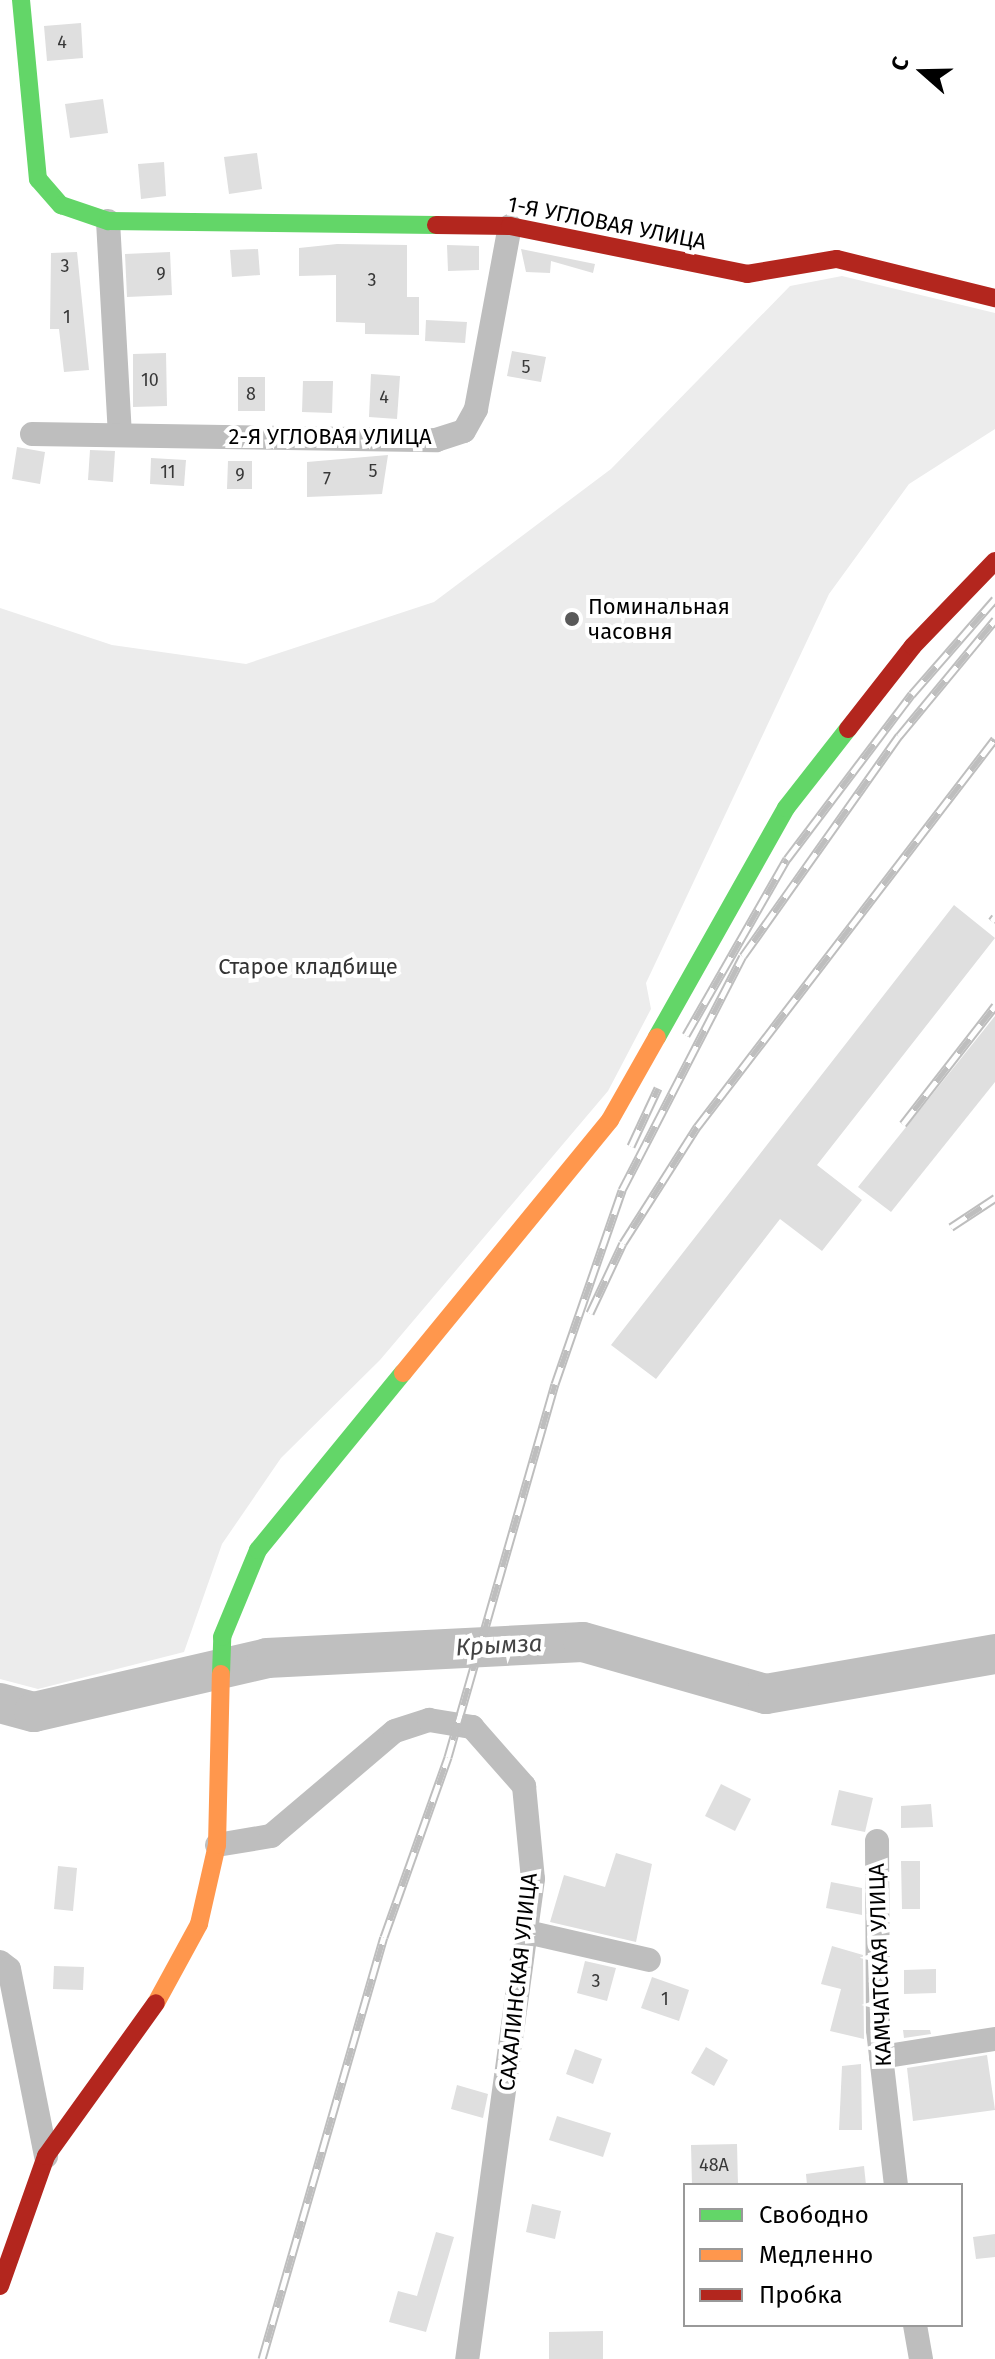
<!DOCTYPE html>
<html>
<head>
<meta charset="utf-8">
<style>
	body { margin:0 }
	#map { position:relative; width:995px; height:2359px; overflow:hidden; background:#fff; font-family:"Fira Sans",sans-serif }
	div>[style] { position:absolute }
	.green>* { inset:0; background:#ececec }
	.river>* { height:40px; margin:-20px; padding:0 20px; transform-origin:20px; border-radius:20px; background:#bfbfbf }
	.building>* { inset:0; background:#dfdfdf }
	.street>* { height:24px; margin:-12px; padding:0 12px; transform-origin:12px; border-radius:12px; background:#bebebe }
	.fast>* { height:18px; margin:-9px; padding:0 9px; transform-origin:9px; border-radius:9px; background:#63d668 }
	.slow>* { height:18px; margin:-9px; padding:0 9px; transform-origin:9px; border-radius:9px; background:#ff974d }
	.jam>* { height:18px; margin:-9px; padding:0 9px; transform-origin:9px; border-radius:9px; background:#b3261e }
	.rail>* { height:9px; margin-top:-4.5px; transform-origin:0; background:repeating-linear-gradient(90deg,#fff 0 18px,#bebebe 0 36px); box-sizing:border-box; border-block:2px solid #bebebe }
	.dots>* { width:22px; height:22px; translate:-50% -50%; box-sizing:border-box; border:4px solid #fff; border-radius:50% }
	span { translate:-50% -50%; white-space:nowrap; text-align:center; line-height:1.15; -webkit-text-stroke:8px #fff; paint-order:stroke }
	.number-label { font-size:18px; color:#383838 }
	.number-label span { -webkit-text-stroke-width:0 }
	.street-label { font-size:22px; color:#000 }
	.poi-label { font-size:22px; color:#000 }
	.left { translate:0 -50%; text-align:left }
	.park-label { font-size:22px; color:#333 }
	.water-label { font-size:24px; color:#444; font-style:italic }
	.legend { position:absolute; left:683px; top:2183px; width:280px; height:144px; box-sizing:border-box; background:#fff; border:2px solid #999; margin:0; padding:10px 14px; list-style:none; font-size:24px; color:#000 }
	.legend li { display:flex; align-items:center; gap:16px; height:40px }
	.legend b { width:40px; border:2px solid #999 }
	.north { position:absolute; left:883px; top:32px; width:80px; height:80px; -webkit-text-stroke:6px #fff; paint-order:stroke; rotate:290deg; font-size:22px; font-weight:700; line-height:32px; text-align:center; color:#000 }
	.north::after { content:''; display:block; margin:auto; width:28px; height:36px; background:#000; clip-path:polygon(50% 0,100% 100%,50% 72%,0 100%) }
</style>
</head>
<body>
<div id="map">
	<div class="green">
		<i style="clip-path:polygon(842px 276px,995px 313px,995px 429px,909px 484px,829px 594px,646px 983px,651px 1009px,608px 1091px,380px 1360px,281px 1458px,222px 1544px,184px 1652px,38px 1689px,0 1679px,0 608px,112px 645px,246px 664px,434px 602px,611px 469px,790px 286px)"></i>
	</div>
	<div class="river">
		<i style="left:0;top:1703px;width:35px;rotate:15deg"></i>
		<i style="left:34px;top:1712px;width:239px;rotate:-13deg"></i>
		<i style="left:267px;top:1658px;width:316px;rotate:-2.9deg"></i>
		<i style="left:583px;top:1642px;width:190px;rotate:15.9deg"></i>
		<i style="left:766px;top:1694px;width:232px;rotate:-9.9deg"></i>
	</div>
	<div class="building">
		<i style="clip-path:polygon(81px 23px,83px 58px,47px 61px,44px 26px)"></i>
		<i style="clip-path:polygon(103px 99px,108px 133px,70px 138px,65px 104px)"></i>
		<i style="clip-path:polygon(257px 153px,262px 189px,229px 194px,224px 157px)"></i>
		<i style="clip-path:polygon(164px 162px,166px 196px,141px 199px,138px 164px)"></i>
		<i style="clip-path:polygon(337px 244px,407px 245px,407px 297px,419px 297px,419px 335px,365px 334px,365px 323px,336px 322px,336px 275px,299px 276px,299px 248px)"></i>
		<i style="clip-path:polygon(447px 245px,479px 246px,479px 270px,448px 271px)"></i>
		<i style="clip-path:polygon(258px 249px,260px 275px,232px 277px,230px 250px)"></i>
		<i style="clip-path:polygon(521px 249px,595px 264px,593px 273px,551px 261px,550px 273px,526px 272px)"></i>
		<i style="clip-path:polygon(77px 252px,89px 370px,64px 372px,59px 329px,50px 329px,51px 253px)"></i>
		<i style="clip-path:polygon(170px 252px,172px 295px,127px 297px,125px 254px)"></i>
		<i style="clip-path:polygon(426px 320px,467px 322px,465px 343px,425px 341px)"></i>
		<i style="clip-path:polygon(512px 351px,546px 357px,541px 382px,507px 376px)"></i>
		<i style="clip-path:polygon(166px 353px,167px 406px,133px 407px,133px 354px)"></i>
		<i style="clip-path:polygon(371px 374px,400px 376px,397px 419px,369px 417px)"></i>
		<i style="clip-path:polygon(238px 377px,265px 377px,265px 411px,238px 411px)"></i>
		<i style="clip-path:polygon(303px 381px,333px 381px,332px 413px,302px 412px)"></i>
		<i style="clip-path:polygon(17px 447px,45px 452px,40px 484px,12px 479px)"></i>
		<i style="clip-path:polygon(90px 450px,115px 451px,113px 482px,88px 480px)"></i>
		<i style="clip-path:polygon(388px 455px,382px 494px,307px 497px,307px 462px)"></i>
		<i style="clip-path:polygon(151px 458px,186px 460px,184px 486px,150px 484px)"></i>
		<i style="clip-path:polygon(228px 461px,252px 461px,252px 489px,227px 489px)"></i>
		<i style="clip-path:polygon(954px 905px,995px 938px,817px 1165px,862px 1200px,822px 1251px,780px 1219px,656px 1379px,611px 1345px)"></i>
		<i style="clip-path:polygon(995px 1016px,995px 1082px,891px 1212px,858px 1187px)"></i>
		<i style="clip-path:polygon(721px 1784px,751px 1799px,735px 1831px,705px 1816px)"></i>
		<i style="clip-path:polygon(839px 1790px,873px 1798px,865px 1832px,831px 1825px)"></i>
		<i style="clip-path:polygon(931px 1804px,933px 1827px,901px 1828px,901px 1806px)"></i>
		<i style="clip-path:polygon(616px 1853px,652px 1864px,636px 1942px,550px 1922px,564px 1875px,605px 1887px)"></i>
		<i style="clip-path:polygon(901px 1861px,920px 1861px,920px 1909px,902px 1909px)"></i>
		<i style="clip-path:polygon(58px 1866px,77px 1868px,73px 1911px,54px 1909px)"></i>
		<i style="clip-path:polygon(831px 1882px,862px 1888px,862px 1915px,826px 1908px)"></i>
		<i style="clip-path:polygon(832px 1946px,863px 1955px,864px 2039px,830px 2031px,841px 1989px,821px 1984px)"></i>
		<i style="clip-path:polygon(585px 1961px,616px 1968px,607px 2001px,577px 1993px)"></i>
		<i style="clip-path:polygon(54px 1966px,84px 1967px,83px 1990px,53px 1989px)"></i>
		<i style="clip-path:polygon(936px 1969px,936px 1993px,904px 1994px,904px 1970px)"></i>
		<i style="clip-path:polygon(652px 1977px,689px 1990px,679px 2021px,641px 2008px)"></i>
		<i style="clip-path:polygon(903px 2030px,930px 2030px,931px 2034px,904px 2038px)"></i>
		<i style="clip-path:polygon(706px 2047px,728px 2060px,714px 2086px,691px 2073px)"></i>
		<i style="clip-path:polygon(575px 2049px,602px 2059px,593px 2084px,566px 2074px)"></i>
		<i style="clip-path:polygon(987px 2055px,995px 2110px,913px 2121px,907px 2068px)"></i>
		<i style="clip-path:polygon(861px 2064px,862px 2130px,839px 2130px,842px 2066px)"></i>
		<i style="clip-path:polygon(457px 2085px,488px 2094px,483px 2118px,451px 2109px)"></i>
		<i style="clip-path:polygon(557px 2116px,611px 2133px,603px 2157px,549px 2140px)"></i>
		<i style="clip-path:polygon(737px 2144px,738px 2185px,692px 2185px,691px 2145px)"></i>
		<i style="clip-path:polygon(864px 2166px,866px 2185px,807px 2185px,806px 2174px)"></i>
		<i style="clip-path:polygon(532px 2204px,561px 2211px,555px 2239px,526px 2232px)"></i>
		<i style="clip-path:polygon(436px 2232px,454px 2237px,426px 2332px,389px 2322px,398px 2291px,417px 2296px)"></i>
		<i style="clip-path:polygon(995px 2234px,995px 2257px,976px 2259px,973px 2237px)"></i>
		<i style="clip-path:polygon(603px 2331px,603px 2359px,549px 2359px,549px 2332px)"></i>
	</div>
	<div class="street">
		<i style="left:108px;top:221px;width:214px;rotate:86.8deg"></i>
		<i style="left:32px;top:434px;width:404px;rotate:0.9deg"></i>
		<i style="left:436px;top:440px;width:29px;rotate:-18deg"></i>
		<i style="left:464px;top:431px;width:25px;rotate:-61deg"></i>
		<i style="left:476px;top:409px;width:186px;rotate:-79.5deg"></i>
		<i style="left:877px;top:1841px;width:189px;rotate:89.7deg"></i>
		<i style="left:878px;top:2030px;width:156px;rotate:83.4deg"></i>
		<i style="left:217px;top:1845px;width:55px;rotate:-9.5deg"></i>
		<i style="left:271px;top:1836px;width:162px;rotate:-40.3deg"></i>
		<i style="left:395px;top:1731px;width:36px;rotate:-18deg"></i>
		<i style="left:429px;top:1720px;width:44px;rotate:9.2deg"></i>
		<i style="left:472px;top:1727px;width:79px;rotate:48.6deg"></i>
		<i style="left:524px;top:1786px;width:93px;rotate:84.5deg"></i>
		<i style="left:533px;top:1879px;width:485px;rotate:97.8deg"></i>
		<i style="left:527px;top:1932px;width:125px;rotate:12.9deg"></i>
		<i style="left:0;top:1962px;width:11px;rotate:38deg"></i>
		<i style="left:9px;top:1969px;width:191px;rotate:78.8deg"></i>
		<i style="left:881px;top:2057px;width:115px;rotate:-9deg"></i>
		<i style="left:915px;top:2325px;width:35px;rotate:80deg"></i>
	</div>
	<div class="fast">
		<i style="left:21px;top:0;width:180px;rotate:84.6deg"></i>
		<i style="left:38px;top:179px;width:35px;rotate:49deg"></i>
		<i style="left:61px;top:205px;width:50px;rotate:18.8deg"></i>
		<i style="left:108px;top:221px;width:328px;rotate:0.7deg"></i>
		<i style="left:657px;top:1037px;width:263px;rotate:-60.6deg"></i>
		<i style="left:786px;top:808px;width:100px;rotate:-51.9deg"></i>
		<i style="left:221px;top:1674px;width:37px;rotate:-88deg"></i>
		<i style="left:222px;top:1637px;width:94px;rotate:-67.5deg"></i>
		<i style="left:258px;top:1550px;width:229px;rotate:-50.7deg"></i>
	</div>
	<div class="slow">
		<i style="left:403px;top:1373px;width:327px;rotate:-50.7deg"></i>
		<i style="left:610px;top:1120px;width:95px;rotate:-60.5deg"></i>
		<i style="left:156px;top:2003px;width:90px;rotate:-61.4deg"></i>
		<i style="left:199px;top:1924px;width:81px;rotate:-77.2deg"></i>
		<i style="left:217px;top:1845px;width:171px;rotate:-88.7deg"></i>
	</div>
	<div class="jam">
		<i style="left:436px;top:225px;width:74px;rotate:0.8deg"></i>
		<i style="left:510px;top:226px;width:242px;rotate:11.4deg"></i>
		<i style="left:747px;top:274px;width:91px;rotate:-9.5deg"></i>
		<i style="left:837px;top:259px;width:163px;rotate:13.9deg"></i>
		<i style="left:848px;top:729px;width:105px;rotate:-51.9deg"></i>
		<i style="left:913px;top:646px;width:118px;rotate:-46deg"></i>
		<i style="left:0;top:2286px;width:138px;rotate:-70.5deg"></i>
		<i style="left:46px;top:2156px;width:188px;rotate:-54.3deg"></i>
	</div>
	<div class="rail">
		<i style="left:992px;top:921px;width:5px;rotate:-53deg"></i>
		<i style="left:686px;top:1035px;width:203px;rotate:-60.2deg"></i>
		<i style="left:787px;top:859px;width:207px;rotate:-52.9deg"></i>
		<i style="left:912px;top:694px;width:126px;rotate:-48.9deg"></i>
		<i style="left:903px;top:1124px;width:150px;rotate:-52.1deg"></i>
		<i style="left:631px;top:1146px;width:64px;rotate:-65deg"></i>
		<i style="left:951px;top:1227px;width:53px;rotate:-33.4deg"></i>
		<i style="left:590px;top:1313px;width:77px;rotate:-64.8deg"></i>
		<i style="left:623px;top:1243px;width:138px;rotate:-57.5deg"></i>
		<i style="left:697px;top:1127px;width:489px;rotate:-52.5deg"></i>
		<i style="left:262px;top:2359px;width:439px;rotate:-73.9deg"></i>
		<i style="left:384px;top:1937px;width:191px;rotate:-70.4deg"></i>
		<i style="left:448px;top:1757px;width:388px;rotate:-74deg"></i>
		<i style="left:555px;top:1384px;width:205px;rotate:-70.9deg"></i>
		<i style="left:622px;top:1190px;width:263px;rotate:-62.7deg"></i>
		<i style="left:743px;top:956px;width:270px;rotate:-54.7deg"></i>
		<i style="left:899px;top:736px;width:151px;rotate:-50.4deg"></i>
	</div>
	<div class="dots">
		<i style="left:572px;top:619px;background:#595959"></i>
	</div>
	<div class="number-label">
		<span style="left:62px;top:42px">4</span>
		<span style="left:65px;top:266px">3</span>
		<span style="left:161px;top:274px">9</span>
		<span style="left:372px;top:280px">3</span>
		<span style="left:67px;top:317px">1</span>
		<span style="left:526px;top:367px">5</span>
		<span style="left:150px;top:380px">10</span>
		<span style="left:251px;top:394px">8</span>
		<span style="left:384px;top:397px">4</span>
		<span style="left:373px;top:471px">5</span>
		<span style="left:168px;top:472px">11</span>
		<span style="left:240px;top:475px">9</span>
		<span style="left:327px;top:479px">7</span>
		<span style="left:596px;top:1981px">3</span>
		<span style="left:665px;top:1999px">1</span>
		<span style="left:714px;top:2165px">48А</span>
	</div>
	<div class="street-label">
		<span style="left:607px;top:223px;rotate:11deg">1-Я УГЛОВАЯ УЛИЦА</span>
		<span style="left:330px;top:437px">2-Я УГЛОВАЯ УЛИЦА</span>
		<span style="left:880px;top:1965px;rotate:-92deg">КАМЧАТСКАЯ УЛИЦА</span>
		<span style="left:518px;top:1982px;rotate:-84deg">САХАЛИНСКАЯ УЛИЦА</span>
	</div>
	<div class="poi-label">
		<span class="left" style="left:588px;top:619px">Поминальная<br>часовня</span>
	</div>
	<div class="park-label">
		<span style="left:308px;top:967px">Старое кладбище</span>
	</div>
	<div class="water-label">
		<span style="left:499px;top:1646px;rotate:-3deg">Крымза</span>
	</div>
	<ul class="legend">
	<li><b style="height:10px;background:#63d668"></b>Свободно</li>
	<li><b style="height:10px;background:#ff974d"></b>Медленно</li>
	<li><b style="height:10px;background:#b3261e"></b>Пробка</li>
	</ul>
	<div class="north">С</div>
</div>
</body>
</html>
